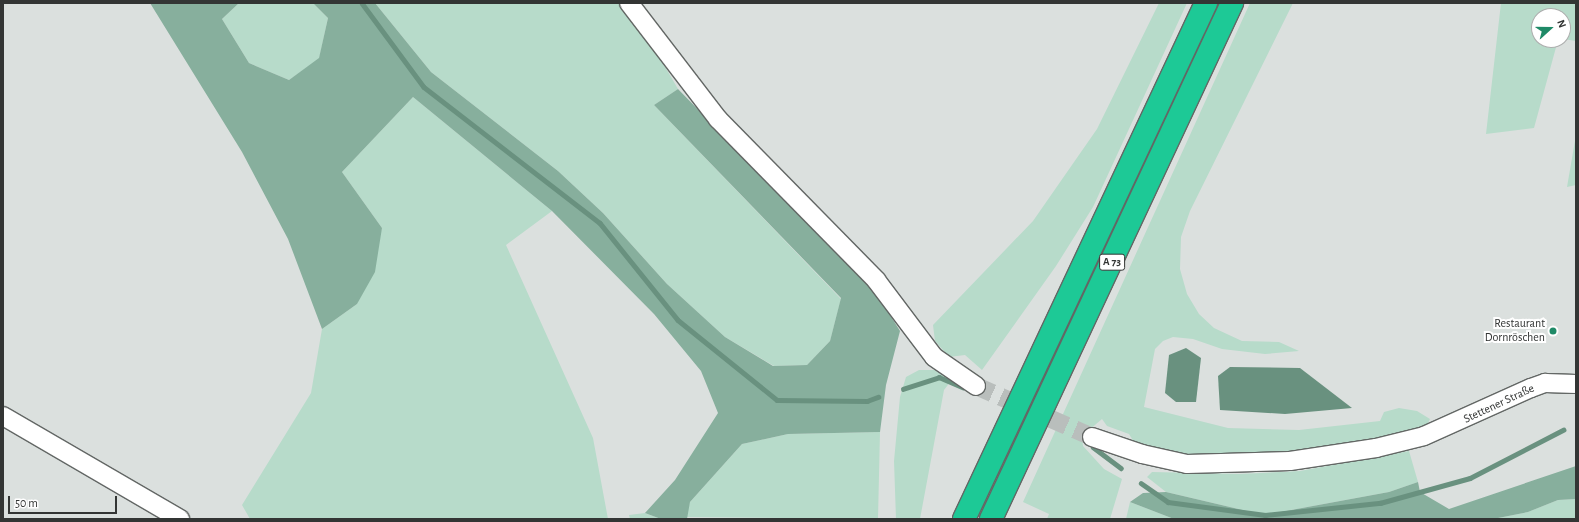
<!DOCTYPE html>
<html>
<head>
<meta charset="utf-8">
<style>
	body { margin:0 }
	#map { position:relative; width:1579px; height:522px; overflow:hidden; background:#dbe0de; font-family:"Alegreya Sans",sans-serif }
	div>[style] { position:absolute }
	.green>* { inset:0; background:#b7dbca }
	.forest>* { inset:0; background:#87af9d }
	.water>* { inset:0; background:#69917f }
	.stream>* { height:4.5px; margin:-2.25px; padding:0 2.25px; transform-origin:2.25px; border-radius:2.25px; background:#69917f }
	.minor-tunnel>* { height:18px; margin-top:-9px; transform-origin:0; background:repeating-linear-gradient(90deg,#b9bebc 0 18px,transparent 0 27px) }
	.roads { filter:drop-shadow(1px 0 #636765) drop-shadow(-1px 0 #636765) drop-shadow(0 1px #636765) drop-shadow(0 -1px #636765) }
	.minor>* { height:18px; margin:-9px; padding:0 9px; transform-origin:9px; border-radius:9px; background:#fff }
	.highway>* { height:22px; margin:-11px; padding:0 11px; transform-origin:11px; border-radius:11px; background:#1dc996 }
	.dots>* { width:11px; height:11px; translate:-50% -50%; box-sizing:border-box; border:2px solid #fff; border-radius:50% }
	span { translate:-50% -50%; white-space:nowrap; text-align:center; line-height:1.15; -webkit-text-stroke:4px #fff; paint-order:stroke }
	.shield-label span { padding:1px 3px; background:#fff; border:1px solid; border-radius:3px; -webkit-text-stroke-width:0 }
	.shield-label { font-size:11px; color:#333534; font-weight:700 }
	.poi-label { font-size:12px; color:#333534 }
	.right { translate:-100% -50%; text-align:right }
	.street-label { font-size:12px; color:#333534 }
	.frame { position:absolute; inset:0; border:4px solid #333534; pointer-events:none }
	.north { position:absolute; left:1531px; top:8px; width:40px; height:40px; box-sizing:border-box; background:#fff; border:1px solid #adaeae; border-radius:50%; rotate:69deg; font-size:11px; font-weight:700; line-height:16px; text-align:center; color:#333534 }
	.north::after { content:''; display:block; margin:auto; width:14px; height:18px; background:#1f8a67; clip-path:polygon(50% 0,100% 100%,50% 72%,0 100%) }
	.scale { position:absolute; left:8px; top:496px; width:109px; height:18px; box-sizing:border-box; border:2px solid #333534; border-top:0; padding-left:5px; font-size:12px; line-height:14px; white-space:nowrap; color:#333534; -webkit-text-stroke:3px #fff; paint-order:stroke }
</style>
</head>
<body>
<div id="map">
	<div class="green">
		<i style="clip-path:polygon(239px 3px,313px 3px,328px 18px,319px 59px,289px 80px,249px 63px,222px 19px)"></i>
		<i style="clip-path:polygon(375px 3px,621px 3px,650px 41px,678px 89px,654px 105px,841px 299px,830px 341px,807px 365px,774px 366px,725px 337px,667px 284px,603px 213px,558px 171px,431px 72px)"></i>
		<i style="clip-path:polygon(1159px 3px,1187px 3px,1093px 207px,1056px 266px,982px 370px,965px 355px,949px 357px,935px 341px,933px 325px,1033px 221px,1097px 129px)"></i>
		<i style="clip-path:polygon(1250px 3px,1293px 3px,1190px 211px,1181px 237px,1180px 269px,1187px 294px,1199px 314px,1214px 328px,1242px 341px,1279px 342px,1299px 351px,1265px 354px,1222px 349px,1193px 339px,1173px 337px,1163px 341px,1155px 349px,1144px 407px,1228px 428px,1299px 430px,1380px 421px,1384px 412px,1399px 408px,1417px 411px,1430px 419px,1427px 425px,1410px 433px,1313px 451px,1192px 458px,1137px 447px,1129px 434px,1107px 426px,1102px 419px,1082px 436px,1083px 446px,1104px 469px,1122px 479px,1110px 519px,1047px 519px,1049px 514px,1023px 502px)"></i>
		<i style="clip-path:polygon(1501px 3px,1576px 3px,1576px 41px,1563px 39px,1563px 16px,1539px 16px,1539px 40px,1558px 40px,1534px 128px,1486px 134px)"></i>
		<i style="clip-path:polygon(413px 97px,552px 211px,506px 245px,593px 438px,608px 519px,250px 519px,242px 505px,311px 393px,322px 329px,357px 304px,382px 228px,342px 172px)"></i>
		<i style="clip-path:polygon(1576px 135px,1576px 185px,1567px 187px)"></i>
		<i style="clip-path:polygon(919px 370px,938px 370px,954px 377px,944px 390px,920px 519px,896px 519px,894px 461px,900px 397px,906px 377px)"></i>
		<i style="clip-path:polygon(880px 432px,878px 519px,685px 517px,690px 502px,742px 444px,788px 434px)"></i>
		<i style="clip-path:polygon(1409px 451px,1418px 482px,1389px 492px,1264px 515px,1166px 492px,1147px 477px,1152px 472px,1239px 474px,1300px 471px)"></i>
		<i style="clip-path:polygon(1576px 499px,1576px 519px,1493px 519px,1528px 512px,1558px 500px)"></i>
		<i style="clip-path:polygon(1130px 502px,1174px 519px,1126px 519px)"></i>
		<i style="clip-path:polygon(645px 513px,661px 519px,630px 519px,629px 515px)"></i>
	</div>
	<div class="forest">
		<i style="clip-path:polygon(150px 3px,239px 3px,222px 19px,249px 63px,289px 80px,319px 58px,328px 18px,313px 3px,375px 3px,431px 72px,558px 171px,603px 213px,667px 284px,725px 337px,773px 366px,807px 365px,830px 341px,841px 298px,654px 105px,678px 89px,859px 275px,877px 294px,900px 331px,886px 385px,880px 432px,788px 434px,742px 444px,690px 502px,687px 519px,661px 519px,645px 513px,675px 480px,718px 413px,701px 371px,654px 314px,552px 211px,413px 97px,342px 172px,382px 228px,375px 272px,357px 304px,322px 329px,288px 239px,242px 152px)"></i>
		<i style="clip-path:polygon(1576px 466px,1576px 499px,1558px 500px,1528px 512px,1493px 519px,1174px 519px,1130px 502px,1143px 493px,1166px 492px,1264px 515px,1389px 492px,1418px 482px,1420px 492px,1449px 509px)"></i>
	</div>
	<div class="water">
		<i style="clip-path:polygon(1186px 348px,1201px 358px,1196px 402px,1176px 402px,1165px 393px,1169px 355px)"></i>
		<i style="clip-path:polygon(1230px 367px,1300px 368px,1352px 408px,1285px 414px,1220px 410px,1218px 376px)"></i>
	</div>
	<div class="stream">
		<i style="left:362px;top:3px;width:104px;rotate:53.6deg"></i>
		<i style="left:424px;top:87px;width:222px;rotate:37.7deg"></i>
		<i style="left:600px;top:223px;width:124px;rotate:51.2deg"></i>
		<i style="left:678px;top:320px;width:127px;rotate:38.9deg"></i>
		<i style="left:777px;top:400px;width:90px;rotate:0.6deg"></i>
		<i style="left:867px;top:401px;width:12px;rotate:-20deg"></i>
		<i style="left:903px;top:389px;width:38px;rotate:-18deg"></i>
		<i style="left:939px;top:377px;width:26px;rotate:23deg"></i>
		<i style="left:1093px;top:447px;width:35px;rotate:37deg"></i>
		<i style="left:1141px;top:483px;width:33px;rotate:35deg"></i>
		<i style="left:1168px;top:502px;width:98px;rotate:7.6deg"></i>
		<i style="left:1265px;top:515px;width:116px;rotate:-6deg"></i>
		<i style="left:1380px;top:503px;width:93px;rotate:-15.5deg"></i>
		<i style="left:1470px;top:478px;width:105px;rotate:-27.3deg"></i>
	</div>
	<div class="minor-tunnel">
		<i style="left:976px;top:386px;width:127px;rotate:23.7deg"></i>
	</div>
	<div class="roads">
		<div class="minor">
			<i style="left:629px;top:3px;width:146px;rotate:52.5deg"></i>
			<i style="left:718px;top:119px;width:226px;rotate:45.5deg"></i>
			<i style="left:876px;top:280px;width:96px;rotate:53deg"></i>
			<i style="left:934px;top:357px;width:51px;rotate:34.6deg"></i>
			<i style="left:3px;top:416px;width:205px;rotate:30.2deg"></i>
			<i style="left:1092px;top:437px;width:53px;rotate:18.8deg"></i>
			<i style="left:1142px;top:454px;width:46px;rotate:12.5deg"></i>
			<i style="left:1187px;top:464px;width:103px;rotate:-1.7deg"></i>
			<i style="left:1290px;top:461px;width:87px;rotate:-8.6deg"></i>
			<i style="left:1376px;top:448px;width:49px;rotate:-14deg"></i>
			<i style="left:1424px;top:436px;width:117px;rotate:-24.2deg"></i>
			<i style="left:1531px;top:388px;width:15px;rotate:-20deg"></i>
			<i style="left:1545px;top:383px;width:31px;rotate:2deg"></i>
		</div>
		<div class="highway">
			<i style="left:964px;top:519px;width:570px;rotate:-64.87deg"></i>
			<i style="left:991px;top:519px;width:570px;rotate:-64.96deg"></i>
		</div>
	</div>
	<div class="dots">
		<i style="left:1553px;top:331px;background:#1f8a67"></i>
	</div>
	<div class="shield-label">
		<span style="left:1112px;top:262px">A 73</span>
	</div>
	<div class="poi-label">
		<span class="right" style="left:1545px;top:331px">Restaurant<br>Dornröschen</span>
	</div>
	<div class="street-label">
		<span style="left:1499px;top:404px;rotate:-25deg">Stettener Straße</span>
	</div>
	<div class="frame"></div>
	<div class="north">N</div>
	<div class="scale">50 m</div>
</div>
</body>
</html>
